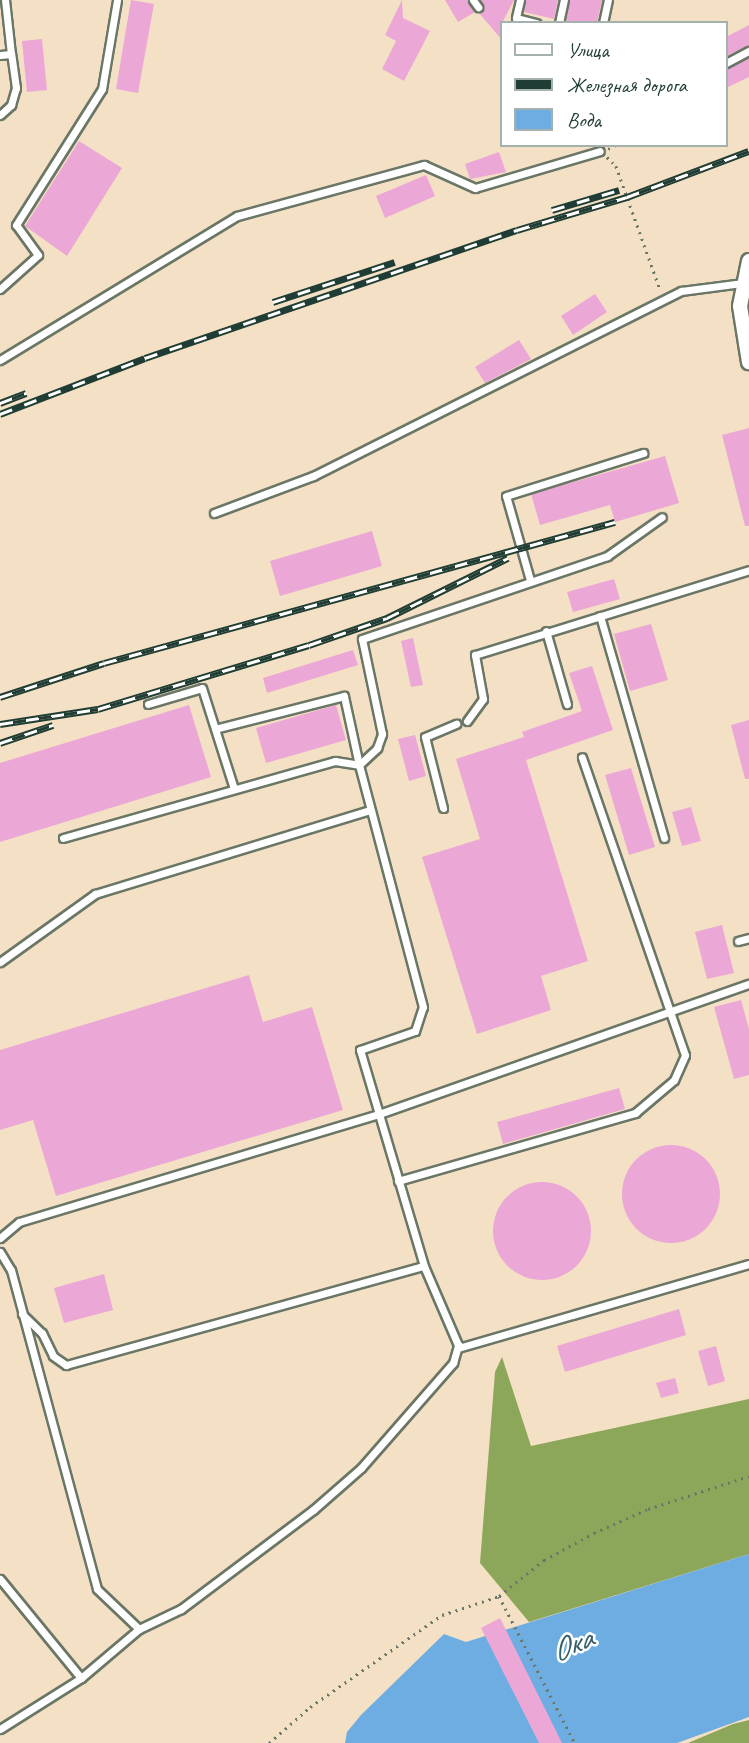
<!DOCTYPE html>
<html>
<head>
<meta charset="utf-8">
<style>
	body { margin:0 }
	#map { position:relative; width:749px; height:1743px; overflow:hidden; background:#f4e0c4; font-family:Caveat,sans-serif }
	div>[style] { position:absolute }
	.forest>* { inset:0; background:#8ca75a }
	.water>* { inset:0; background:#6eade1 }
	.building>* { inset:0; background:#eba8d7 }
	.round { border-radius:50% }
	.path>* { height:2.5px; margin-top:-1.25px; transform-origin:0; background:repeating-linear-gradient(90deg,#6a7666 0 2px,transparent 0 7px) }
	.roads { filter:drop-shadow(2px 0 #6a7666) drop-shadow(-2px 0 #6a7666) drop-shadow(0 2px #6a7666) drop-shadow(0 -2px #6a7666) }
	.service>* { height:7px; margin:-3.5px; padding:0 3.5px; transform-origin:3.5px; border-radius:3.5px; background:#fff }
	.minor>* { height:14px; margin:-7px; padding:0 7px; transform-origin:7px; border-radius:7px; background:#fff }
	.rail>* { height:7px; margin-top:-3.5px; transform-origin:0; background:repeating-linear-gradient(90deg,#fff 0 13px,#1f3d34 0 26px); box-sizing:border-box; border-block:2px solid #1f3d34 }
	span { translate:-50% -50%; white-space:nowrap; text-align:center; line-height:1.15; -webkit-text-stroke:5px #fff; paint-order:stroke }
	.water-label { font-size:32px; color:#375f68; font-style:italic }
	.legend { position:absolute; left:500px; top:21px; width:228px; height:126px; box-sizing:border-box; background:#fff; border:2px solid #a5b1ae; margin:0; padding:9px 12px; list-style:none; font-size:21px; color:#1f3d34 }
	.legend li { display:flex; align-items:center; gap:14px; height:35px }
	.legend b { width:35px; border:2px solid #a5b1ae }
</style>
</head>
<body>
<div id="map">
	<div class="forest">
		<i style="clip-path:polygon(502px 1357px,531px 1446px,749px 1399px,749px 1554px,529px 1622px,480px 1563px,495px 1372px)"></i>
		<i style="clip-path:polygon(749px 1720px,749px 1743px,688px 1743px,733px 1724px)"></i>
	</div>
	<div class="water">
		<i style="clip-path:polygon(749px 1554px,749px 1717px,677px 1743px,345px 1743px,347px 1732px,361px 1715px,444px 1634px,466px 1642px)"></i>
	</div>
	<div class="building">
		<i style="clip-path:polygon(131px 0,154px 4px,138px 93px,116px 89px)"></i>
		<i style="clip-path:polygon(402px 0,403px 18px,430px 31px,404px 81px,382px 69px,396px 41px,385px 35px)"></i>
		<i style="clip-path:polygon(445px 0,467px 0,475px 12px,458px 22px)"></i>
		<i style="clip-path:polygon(481px 0,514px 0,502px 23px,502px 40px,479px 13px,484px 7px)"></i>
		<i style="clip-path:polygon(526px 0,558px 0,554px 19px,524px 12px)"></i>
		<i style="clip-path:polygon(570px 0,602px 0,597px 23px,566px 22px)"></i>
		<i style="clip-path:polygon(749px 25px,749px 45px,726px 56px,726px 37px)"></i>
		<i style="clip-path:polygon(42px 39px,47px 90px,27px 92px,22px 41px)"></i>
		<i style="clip-path:polygon(749px 58px,749px 77px,726px 88px,726px 69px)"></i>
		<i style="clip-path:polygon(79px 141px,122px 168px,67px 256px,25px 226px)"></i>
		<i style="clip-path:polygon(499px 152px,506px 172px,470px 179px,465px 164px)"></i>
		<i style="clip-path:polygon(426px 175px,435px 196px,385px 218px,376px 196px)"></i>
		<i style="clip-path:polygon(595px 294px,607px 312px,573px 335px,561px 316px)"></i>
		<i style="clip-path:polygon(519px 340px,531px 359px,485px 383px,475px 367px)"></i>
		<i style="clip-path:polygon(749px 428px,749px 526px,745px 526px,722px 435px)"></i>
		<i style="clip-path:polygon(665px 456px,679px 503px,615px 522px,610px 505px,540px 525px,531px 494px)"></i>
		<i style="clip-path:polygon(372px 531px,382px 566px,280px 596px,270px 561px)"></i>
		<i style="clip-path:polygon(614px 579px,620px 599px,573px 612px,567px 592px)"></i>
		<i style="clip-path:polygon(651px 624px,668px 680px,630px 691px,614px 634px)"></i>
		<i style="clip-path:polygon(413px 638px,423px 685px,411px 687px,401px 641px)"></i>
		<i style="clip-path:polygon(353px 650px,358px 665px,267px 693px,263px 678px)"></i>
		<i style="clip-path:polygon(592px 666px,613px 730px,526px 760px,588px 961px,541px 976px,551px 1010px,477px 1034px,422px 857px,480px 839px,456px 759px,524px 737px,522px 732px,582px 711px,569px 673px)"></i>
		<i style="clip-path:polygon(189px 705px,211px 777px,0 842px,0 763px)"></i>
		<i style="clip-path:polygon(336px 705px,346px 740px,266px 763px,256px 728px)"></i>
		<i style="clip-path:polygon(749px 720px,749px 779px,745px 779px,731px 725px)"></i>
		<i style="clip-path:polygon(415px 735px,426px 776px,409px 781px,398px 739px)"></i>
		<i style="clip-path:polygon(631px 768px,655px 847px,629px 855px,605px 775px)"></i>
		<i style="clip-path:polygon(691px 807px,701px 841px,682px 846px,672px 812px)"></i>
		<i style="clip-path:polygon(722px 925px,734px 973px,707px 979px,695px 932px)"></i>
		<i style="clip-path:polygon(249px 975px,263px 1022px,312px 1007px,343px 1110px,56px 1196px,33px 1120px,0 1130px,0 1050px)"></i>
		<i style="clip-path:polygon(741px 1000px,749px 1029px,749px 1075px,734px 1079px,714px 1007px)"></i>
		<i style="clip-path:polygon(619px 1088px,625px 1109px,503px 1144px,497px 1122px)"></i>
		<i class="round" style="left:622px;top:1145px;width:98px;height:98px"></i>
		<i class="round" style="left:493px;top:1182px;width:98px;height:98px"></i>
		<i style="clip-path:polygon(104px 1274px,113px 1310px,64px 1323px,54px 1288px)"></i>
		<i style="clip-path:polygon(679px 1309px,686px 1335px,565px 1372px,557px 1346px)"></i>
		<i style="clip-path:polygon(716px 1346px,725px 1381px,708px 1386px,698px 1351px)"></i>
		<i style="clip-path:polygon(675px 1378px,679px 1393px,661px 1398px,656px 1383px)"></i>
		<i style="clip-path:polygon(500px 1618px,562px 1743px,539px 1743px,481px 1628px)"></i>
	</div>
	<div class="path">
		<i style="left:608px;top:149px;width:9px;rotate:-27deg"></i>
		<i style="left:607px;top:157px;width:13px;rotate:45deg"></i>
		<i style="left:616px;top:166px;width:131px;rotate:70.3deg"></i>
		<i style="left:499px;top:1596px;width:165px;rotate:62.7deg"></i>
		<i style="left:269px;top:1743px;width:55px;rotate:-41.3deg"></i>
		<i style="left:310px;top:1707px;width:161px;rotate:-34.9deg"></i>
		<i style="left:442px;top:1615px;width:60px;rotate:-18.4deg"></i>
		<i style="left:499px;top:1596px;width:58px;rotate:-38.7deg"></i>
		<i style="left:544px;top:1560px;width:57px;rotate:-28.4deg"></i>
		<i style="left:594px;top:1533px;width:59px;rotate:-24deg"></i>
		<i style="left:648px;top:1509px;width:106px;rotate:-18.1deg"></i>
	</div>
	<div class="roads">
		<div class="service">
			<i style="left:473px;top:0;width:9px;rotate:54deg"></i>
			<i style="left:520px;top:0;width:18px;rotate:103deg"></i>
			<i style="left:516px;top:18px;width:21px;rotate:14deg"></i>
			<i style="left:559px;top:23px;width:24px;rotate:-78deg"></i>
			<i style="left:603px;top:23px;width:24px;rotate:-78deg"></i>
			<i style="left:0;top:55px;width:11px;rotate:-5deg"></i>
			<i style="left:11px;top:54px;width:54px;rotate:-96.3deg"></i>
			<i style="left:726px;top:63px;width:26px;rotate:-28deg"></i>
			<i style="left:0;top:115px;width:15px;rotate:-42deg"></i>
			<i style="left:11px;top:105px;width:18px;rotate:-74deg"></i>
			<i style="left:16px;top:88px;width:34px;rotate:-98deg"></i>
			<i style="left:0;top:289px;width:51px;rotate:-41.8deg"></i>
			<i style="left:38px;top:255px;width:37px;rotate:-126deg"></i>
			<i style="left:16px;top:225px;width:161px;rotate:-57.7deg"></i>
			<i style="left:102px;top:89px;width:90px;rotate:-80.4deg"></i>
			<i style="left:0;top:360px;width:277px;rotate:-31.3deg"></i>
			<i style="left:237px;top:216px;width:194px;rotate:-15.3deg"></i>
			<i style="left:424px;top:165px;width:56px;rotate:24.3deg"></i>
			<i style="left:475px;top:188px;width:130px;rotate:-16.5deg"></i>
			<i style="left:214px;top:513px;width:106px;rotate:-20.5deg"></i>
			<i style="left:313px;top:476px;width:412px;rotate:-26.7deg"></i>
			<i style="left:681px;top:291px;width:63px;rotate:-7.4deg"></i>
			<i style="left:530px;top:580px;width:87px;rotate:-105.9deg"></i>
			<i style="left:506px;top:496px;width:144px;rotate:-17.4deg"></i>
			<i style="left:600px;top:616px;width:231px;rotate:73.9deg"></i>
			<i style="left:546px;top:631px;width:76px;rotate:74deg"></i>
			<i style="left:148px;top:704px;width:56px;rotate:-16.5deg"></i>
			<i style="left:202px;top:688px;width:106px;rotate:72.4deg"></i>
			<i style="left:467px;top:721px;width:27px;rotate:-54deg"></i>
			<i style="left:483px;top:699px;width:45px;rotate:-100.3deg"></i>
			<i style="left:475px;top:655px;width:287px;rotate:-17.2deg"></i>
			<i style="left:443px;top:808px;width:73px;rotate:-104.2deg"></i>
			<i style="left:425px;top:737px;width:34px;rotate:-23deg"></i>
			<i style="left:63px;top:838px;width:283px;rotate:-15.8deg"></i>
			<i style="left:335px;top:761px;width:24px;rotate:9deg"></i>
			<i style="left:359px;top:765px;width:71px;rotate:-102.3deg"></i>
			<i style="left:344px;top:696px;width:133px;rotate:165.7deg"></i>
			<i style="left:738px;top:941px;width:11px;rotate:-15deg"></i>
			<i style="left:0;top:962px;width:117px;rotate:-35.6deg"></i>
			<i style="left:95px;top:894px;width:287px;rotate:-17deg"></i>
			<i style="left:398px;top:1181px;width:247px;rotate:-16deg"></i>
			<i style="left:635px;top:1113px;width:51px;rotate:-40.2deg"></i>
			<i style="left:674px;top:1080px;width:27px;rotate:-66deg"></i>
			<i style="left:685px;top:1055px;width:315px;rotate:-109.1deg"></i>
			<i style="left:0;top:1238px;width:25px;rotate:-40deg"></i>
			<i style="left:19px;top:1222px;width:376px;rotate:-16.7deg"></i>
			<i style="left:379px;top:1114px;width:67px;rotate:-106.5deg"></i>
			<i style="left:360px;top:1050px;width:58px;rotate:-19.1deg"></i>
			<i style="left:415px;top:1031px;width:25px;rotate:-72deg"></i>
			<i style="left:423px;top:1007px;width:250px;rotate:-104.8deg"></i>
			<i style="left:359px;top:765px;width:25px;rotate:-43deg"></i>
			<i style="left:377px;top:748px;width:15px;rotate:-70deg"></i>
			<i style="left:382px;top:734px;width:97px;rotate:-101.9deg"></i>
			<i style="left:362px;top:639px;width:259px;rotate:-18.7deg"></i>
			<i style="left:607px;top:556px;width:67px;rotate:-35.3deg"></i>
			<i style="left:0;top:1252px;width:21px;rotate:59deg"></i>
			<i style="left:11px;top:1270px;width:330px;rotate:74.9deg"></i>
			<i style="left:97px;top:1589px;width:58px;rotate:43.6deg"></i>
			<i style="left:22px;top:1314px;width:28px;rotate:44deg"></i>
			<i style="left:42px;top:1333px;width:25px;rotate:64deg"></i>
			<i style="left:53px;top:1356px;width:16px;rotate:35deg"></i>
			<i style="left:66px;top:1365px;width:371px;rotate:-15.5deg"></i>
			<i style="left:458px;top:1348px;width:303px;rotate:-16.1deg"></i>
			<i style="left:0;top:1579px;width:128px;rotate:50.7deg"></i>
			<i style="left:0;top:1729px;width:96px;rotate:-32.2deg"></i>
			<i style="left:81px;top:1678px;width:76px;rotate:-40.2deg"></i>
			<i style="left:139px;top:1629px;width:47px;rotate:-25.5deg"></i>
			<i style="left:181px;top:1609px;width:165px;rotate:-36.9deg"></i>
			<i style="left:313px;top:1510px;width:64px;rotate:-41.2deg"></i>
			<i style="left:361px;top:1468px;width:140px;rotate:-48.8deg"></i>
			<i style="left:453px;top:1363px;width:19px;rotate:-74deg"></i>
			<i style="left:458px;top:1345px;width:86px;rotate:-113.3deg"></i>
			<i style="left:424px;top:1266px;width:159px;rotate:-106.5deg"></i>
			<i style="left:379px;top:1114px;width:392px;rotate:-19.4deg"></i>
		</div>
		<div class="minor">
			<i style="left:749px;top:261px;width:46px;rotate:101.3deg"></i>
			<i style="left:740px;top:306px;width:57px;rotate:80.9deg"></i>
		</div>
	</div>
	<div class="rail">
		<i style="left:552px;top:210px;width:70px;rotate:-16.6deg"></i>
		<i style="left:273px;top:302px;width:128px;rotate:-18.2deg"></i>
		<i style="left:0;top:403px;width:28px;rotate:-21deg"></i>
		<i style="left:0;top:414px;width:155px;rotate:-21.1deg"></i>
		<i style="left:145px;top:358px;width:393px;rotate:-19deg"></i>
		<i style="left:517px;top:230px;width:115px;rotate:-16.7deg"></i>
		<i style="left:627px;top:197px;width:130px;rotate:-20.7deg"></i>
		<i style="left:0;top:697px;width:109px;rotate:-18.1deg"></i>
		<i style="left:104px;top:663px;width:530px;rotate:-15.43deg"></i>
		<i style="left:0;top:724px;width:99px;rotate:-8.7deg"></i>
		<i style="left:98px;top:709px;width:220px;rotate:-16.9deg"></i>
		<i style="left:309px;top:645px;width:83px;rotate:-19.1deg"></i>
		<i style="left:387px;top:618px;width:135px;rotate:-26.4deg"></i>
		<i style="left:0;top:743px;width:56px;rotate:-18.8deg"></i>
	</div>
	<div class="water-label">
		<span style="left:572px;top:1645px;rotate:-23deg">Ока</span>
	</div>
	<ul class="legend">
	<li><b style="height:9px;background:#fff"></b>Улица</li>
	<li><b style="height:9px;background:#1f3d34"></b>Железная дорога</li>
	<li><b style="height:19px;background:#6eade1"></b>Вода</li>
	</ul>
</div>
</body>
</html>
